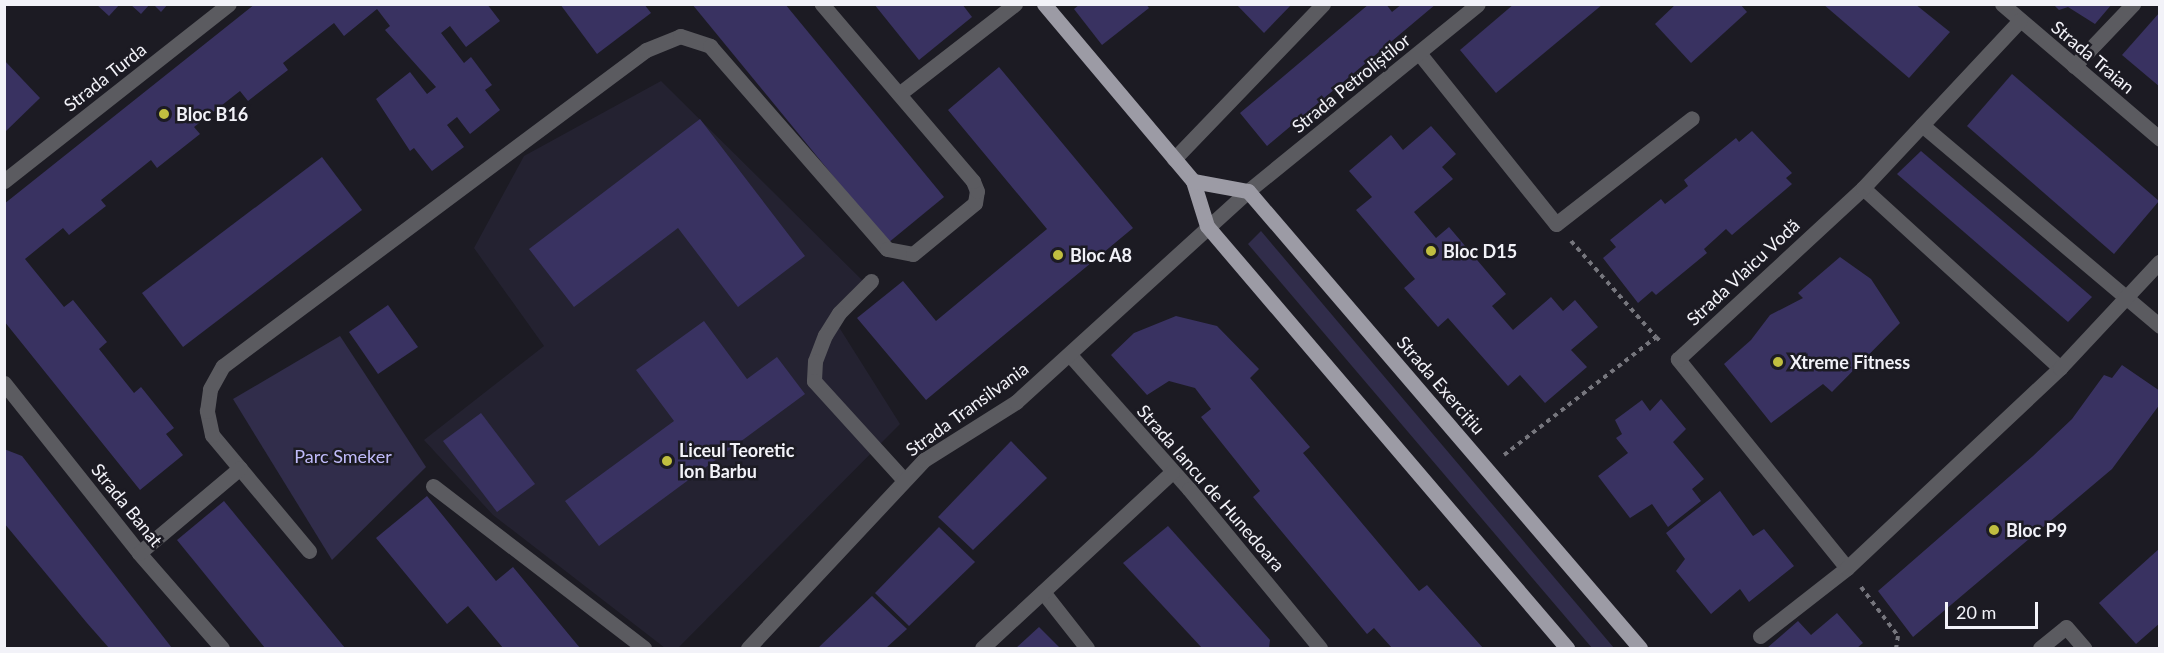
<!DOCTYPE html>
<html>
<head>
<meta charset="utf-8">
<style>
	body { margin:0 }
	#map { position:relative; width:2164px; height:653px; overflow:hidden; background:#1c1b23; font-family:Lato,sans-serif }
	div>[style] { position:absolute }
	.built>* { inset:0; background:#242231 }
	.green>* { inset:0; background:#312d4b }
	.building>* { inset:0; background:#393261 }
	.path>* { height:4px; margin-top:-2px; transform-origin:0; background:repeating-linear-gradient(90deg,#76767d 0 4.5px,transparent 0 9px) }
	.minor>* { height:15px; margin:-7.5px; padding:0 7.5px; transform-origin:7.5px; border-radius:7.5px; background:#5b5b60 }
	.major>* { height:15px; margin:-7.5px; padding:0 7.5px; transform-origin:7.5px; border-radius:7.5px; background:#9c9ba5 }
	.dots>* { width:16px; height:16px; translate:-50% -50%; box-sizing:border-box; border:3px solid #1c1b23; border-radius:50% }
	span { translate:-50% -50%; white-space:nowrap; text-align:center; line-height:1.15; -webkit-text-stroke:5px #1c1b23; paint-order:stroke }
	.street-label { font-size:18px; color:#f2f2f8 }
	.poi-label { font-size:18px; color:#f2f2f8; font-weight:700 }
	.left { translate:0 -50%; text-align:left }
	.park-label { font-size:18px; color:#c0bbfa }
	.frame { position:absolute; inset:0; border:6px solid #f2f2f8; pointer-events:none }
	.scale { position:absolute; left:1945px; top:602px; width:93px; height:27px; box-sizing:border-box; border:3px solid #f2f2f8; border-top:0; padding-left:8px; font-size:18px; line-height:21px; white-space:nowrap; color:#f2f2f8; -webkit-text-stroke:4px #1c1b23; paint-order:stroke }
</style>
</head>
<body>
<div id="map">
	<div class="built">
		<i style="clip-path:polygon(661px 81px,865px 283px,837px 324px,900px 424px,678px 648px,665px 648px,493px 515px,424px 440px,544px 346px,474px 248px,524px 156px)"></i>
	</div>
	<div class="green">
		<i style="clip-path:polygon(1261px 231px,1614px 648px,1592px 648px,1248px 244px)"></i>
		<i style="clip-path:polygon(340px 336px,426px 467px,332px 560px,233px 399px)"></i>
	</div>
	<div class="building">
		<i style="clip-path:polygon(96px 4px,120px 4px,109px 16px)"></i>
		<i style="clip-path:polygon(130px 4px,150px 4px,141px 14px)"></i>
		<i style="clip-path:polygon(153px 4px,168px 4px,161px 12px)"></i>
		<i style="clip-path:polygon(255px 4px,487px 4px,500px 21px,466px 47px,450px 26px,441px 33px,464px 63px,471px 57px,492px 85px,485px 90px,500px 110px,470px 134px,457px 117px,447px 125px,464px 147px,432px 171px,414px 148px,410px 151px,376px 99px,410px 72px,427px 94px,436px 87px,385px 30px,390px 26px,377px 9px,344px 36px,334px 23px,283px 63px,288px 70px,248px 101px,240px 91px,194px 127px,200px 134px,157px 168px,151px 160px,101px 200px,106px 206px,69px 235px,63px 228px,25px 259px,64px 307px,73px 300px,107px 342px,99px 349px,134px 393px,141px 387px,174px 428px,166px 434px,183px 455px,140px 490px,4px 321px,4px 204px)"></i>
		<i style="clip-path:polygon(560px 4px,644px 4px,651px 13px,597px 54px)"></i>
		<i style="clip-path:polygon(692px 4px,785px 4px,944px 197px,888px 243px)"></i>
		<i style="clip-path:polygon(874px 4px,962px 4px,972px 17px,919px 60px)"></i>
		<i style="clip-path:polygon(1080px 4px,1146px 4px,1149px 8px,1102px 45px,1074px 9px)"></i>
		<i style="clip-path:polygon(1236px 4px,1292px 4px,1264px 33px)"></i>
		<i style="clip-path:polygon(1369px 4px,1386px 4px,1392px 12px,1402px 4px,1436px 4px,1267px 146px,1240px 113px)"></i>
		<i style="clip-path:polygon(1514px 4px,1603px 4px,1496px 93px,1460px 50px)"></i>
		<i style="clip-path:polygon(1676px 4px,1740px 4px,1747px 12px,1691px 63px,1655px 24px)"></i>
		<i style="clip-path:polygon(1823px 4px,1915px 4px,1950px 32px,1909px 78px)"></i>
		<i style="clip-path:polygon(2053px 4px,2112px 4px,2095px 24px,2068px 7px,2059px 10px)"></i>
		<i style="clip-path:polygon(2160px 12px,2160px 87px,2122px 55px)"></i>
		<i style="clip-path:polygon(4px 60px,40px 98px,4px 133px)"></i>
		<i style="clip-path:polygon(999px 67px,1133px 228px,926px 400px,857px 318px,903px 281px,936px 321px,1047px 229px,948px 110px)"></i>
		<i style="clip-path:polygon(2012px 74px,2159px 201px,2114px 254px,1967px 126px)"></i>
		<i style="clip-path:polygon(700px 119px,805px 256px,738px 307px,678px 228px,574px 307px,529px 249px)"></i>
		<i style="clip-path:polygon(1431px 126px,1456px 154px,1442px 167px,1453px 179px,1414px 212px,1436px 238px,1449px 227px,1506px 294px,1492px 306px,1513px 330px,1551px 297px,1563px 311px,1575px 300px,1598px 327px,1571px 350px,1587px 367px,1545px 403px,1520px 375px,1508px 386px,1448px 318px,1438px 327px,1404px 288px,1415px 279px,1356px 210px,1372px 197px,1349px 171px,1391px 135px,1403px 150px)"></i>
		<i style="clip-path:polygon(1752px 131px,1792px 173px,1786px 178px,1792px 184px,1732px 235px,1726px 229px,1704px 249px,1707px 253px,1656px 295px,1652px 291px,1638px 303px,1603px 258px,1616px 247px,1610px 240px,1661px 199px,1665px 204px,1688px 186px,1684px 180px,1736px 138px,1739px 142px)"></i>
		<i style="clip-path:polygon(1921px 151px,2092px 297px,2068px 322px,1897px 174px)"></i>
		<i style="clip-path:polygon(322px 157px,362px 210px,183px 347px,142px 293px)"></i>
		<i style="clip-path:polygon(1840px 257px,1871px 279px,1900px 323px,1832px 392px,1823px 384px,1771px 423px,1724px 364px,1751px 340px,1770px 315px,1803px 298px,1798px 293px)"></i>
		<i style="clip-path:polygon(388px 305px,418px 347px,378px 374px,349px 332px)"></i>
		<i style="clip-path:polygon(1176px 316px,1217px 326px,1259px 369px,1250px 378px,1310px 447px,1303px 453px,1419px 591px,1427px 585px,1483px 648px,1392px 648px,1374px 628px,1367px 634px,1253px 497px,1260px 491px,1201px 417px,1211px 409px,1195px 388px,1169px 381px,1147px 395px,1111px 355px,1134px 333px)"></i>
		<i style="clip-path:polygon(704px 321px,747px 379px,777px 357px,805px 394px,599px 546px,565px 501px,674px 421px,636px 370px)"></i>
		<i style="clip-path:polygon(2122px 365px,2160px 391px,2160px 404px,2112px 469px,1913px 637px,1878px 591px,2033px 456px,2072px 419px,2104px 375px,2112px 378px)"></i>
		<i style="clip-path:polygon(1661px 399px,1686px 429px,1673px 442px,1704px 479px,1692px 489px,1701px 501px,1668px 527px,1652px 504px,1630px 518px,1598px 476px,1628px 453px,1616px 438px,1622px 434px,1615px 420px,1642px 400px,1650px 411px)"></i>
		<i style="clip-path:polygon(481px 413px,535px 484px,497px 512px,443px 441px)"></i>
		<i style="clip-path:polygon(1011px 441px,1047px 478px,973px 550px,938px 517px)"></i>
		<i style="clip-path:polygon(4px 449px,22px 456px,172px 648px,109px 648px,87px 623px,4px 523px)"></i>
		<i style="clip-path:polygon(1720px 491px,1753px 536px,1764px 529px,1794px 566px,1749px 602px,1740px 589px,1711px 614px,1676px 571px,1685px 559px,1666px 533px)"></i>
		<i style="clip-path:polygon(427px 496px,496px 581px,513px 567px,580px 648px,503px 648px,468px 606px,447px 624px,376px 538px)"></i>
		<i style="clip-path:polygon(224px 501px,345px 648px,265px 648px,177px 540px)"></i>
		<i style="clip-path:polygon(1168px 526px,1270px 640px,1269px 648px,1202px 648px,1123px 563px)"></i>
		<i style="clip-path:polygon(939px 527px,975px 562px,909px 626px,875px 593px)"></i>
		<i style="clip-path:polygon(2160px 548px,2160px 623px,2136px 644px,2099px 603px)"></i>
		<i style="clip-path:polygon(872px 596px,907px 629px,886px 648px,818px 648px)"></i>
		<i style="clip-path:polygon(1837px 613px,1863px 643px,1857px 648px,1767px 648px,1798px 621px,1811px 635px)"></i>
		<i style="clip-path:polygon(1039px 627px,1060px 648px,1016px 648px)"></i>
	</div>
	<div class="path">
		<i style="left:1571px;top:241px;width:128px;rotate:48.5deg"></i>
		<i style="left:1504px;top:455px;width:192px;rotate:-37.8deg"></i>
		<i style="left:1656px;top:337px;width:7px;rotate:45deg"></i>
		<i style="left:1861px;top:587px;width:61px;rotate:52.9deg"></i>
		<i style="left:1898px;top:636px;width:12px;rotate:99deg"></i>
	</div>
	<div class="minor">
		<i style="left:2002px;top:4px;width:208px;rotate:40.5deg"></i>
		<i style="left:1419px;top:53px;width:219px;rotate:51.3deg"></i>
		<i style="left:1556px;top:224px;width:172px;rotate:-37.9deg"></i>
		<i style="left:2074px;top:66px;width:86px;rotate:-46.4deg"></i>
		<i style="left:899px;top:94px;width:147px;rotate:-37.8deg"></i>
		<i style="left:1922px;top:125px;width:312px;rotate:40.2deg"></i>
		<i style="left:1174px;top:159px;width:215px;rotate:-46.1deg"></i>
		<i style="left:4px;top:181px;width:286px;rotate:-38.2deg"></i>
		<i style="left:1863px;top:188px;width:267px;rotate:42.4deg"></i>
		<i style="left:871px;top:281px;width:45px;rotate:135deg"></i>
		<i style="left:839px;top:313px;width:26px;rotate:122deg"></i>
		<i style="left:825px;top:335px;width:28px;rotate:111deg"></i>
		<i style="left:815px;top:361px;width:20px;rotate:93deg"></i>
		<i style="left:814px;top:381px;width:134px;rotate:47.7deg"></i>
		<i style="left:1070px;top:355px;width:179px;rotate:48.4deg"></i>
		<i style="left:1189px;top:489px;width:206px;rotate:50.5deg"></i>
		<i style="left:4px;top:383px;width:217px;rotate:51.5deg"></i>
		<i style="left:139px;top:553px;width:126px;rotate:48.9deg"></i>
		<i style="left:433px;top:486px;width:266px;rotate:37.5deg"></i>
		<i style="left:309px;top:551px;width:151px;rotate:-129.9deg"></i>
		<i style="left:212px;top:435px;width:25px;rotate:-102deg"></i>
		<i style="left:207px;top:411px;width:22px;rotate:-82deg"></i>
		<i style="left:210px;top:389px;width:26px;rotate:-61deg"></i>
		<i style="left:223px;top:366px;width:528px;rotate:-36.76deg"></i>
		<i style="left:646px;top:50px;width:37px;rotate:-22deg"></i>
		<i style="left:680px;top:36px;width:32px;rotate:18deg"></i>
		<i style="left:710px;top:46px;width:269px;rotate:48.9deg"></i>
		<i style="left:887px;top:249px;width:26px;rotate:11deg"></i>
		<i style="left:913px;top:254px;width:80px;rotate:-39.4deg"></i>
		<i style="left:975px;top:203px;width:12px;rotate:-81deg"></i>
		<i style="left:977px;top:191px;width:11px;rotate:-112deg"></i>
		<i style="left:973px;top:181px;width:233px;rotate:-130.5deg"></i>
		<i style="left:139px;top:553px;width:132px;rotate:-40.1deg"></i>
		<i style="left:1847px;top:568px;width:269px;rotate:-129deg"></i>
		<i style="left:1678px;top:359px;width:252px;rotate:-42.7deg"></i>
		<i style="left:1863px;top:188px;width:230px;rotate:-46.9deg"></i>
		<i style="left:1043px;top:592px;width:71px;rotate:51.8deg"></i>
		<i style="left:1760px;top:636px;width:110px;rotate:-38deg"></i>
		<i style="left:1847px;top:568px;width:292px;rotate:-43.2deg"></i>
		<i style="left:2060px;top:368px;width:146px;rotate:-46.9deg"></i>
		<i style="left:748px;top:648px;width:258px;rotate:-46.9deg"></i>
		<i style="left:924px;top:460px;width:109px;rotate:-32.2deg"></i>
		<i style="left:1016px;top:402px;width:314px;rotate:-42.3deg"></i>
		<i style="left:1248px;top:191px;width:296px;rotate:-39.1deg"></i>
		<i style="left:982px;top:648px;width:259px;rotate:-42.8deg"></i>
		<i style="left:2040px;top:648px;width:33px;rotate:-39deg"></i>
		<i style="left:2066px;top:627px;width:28px;rotate:49deg"></i>
	</div>
	<div class="major">
		<i style="left:1044px;top:4px;width:231px;rotate:49.9deg"></i>
		<i style="left:1193px;top:181px;width:47px;rotate:72.7deg"></i>
		<i style="left:1207px;top:226px;width:555px;rotate:49.53deg"></i>
		<i style="left:1193px;top:181px;width:56px;rotate:10.3deg"></i>
		<i style="left:1248px;top:191px;width:602px;rotate:49.38deg"></i>
	</div>
	<div class="dots">
		<i style="left:164px;top:114px;background:#c0be40"></i>
		<i style="left:1431px;top:251px;background:#c0be40"></i>
		<i style="left:1058px;top:255px;background:#c0be40"></i>
		<i style="left:1778px;top:362px;background:#c0be40"></i>
		<i style="left:667px;top:461px;background:#c0be40"></i>
		<i style="left:1994px;top:530px;background:#c0be40"></i>
	</div>
	<div class="street-label">
		<span style="left:2093px;top:57px;rotate:40deg">Strada Traian</span>
		<span style="left:105px;top:77px;rotate:-38deg">Strada Turda</span>
		<span style="left:1351px;top:83px;rotate:-39deg">Strada Petroliștilor</span>
		<span style="left:1743px;top:272px;rotate:-43deg">Strada Vlaicu Vodă</span>
		<span style="left:1441px;top:385px;rotate:49deg">Strada Exercițiu</span>
		<span style="left:967px;top:409px;rotate:-36deg">Strada Transilvania</span>
		<span style="left:1211px;top:488px;rotate:49deg">Strada Iancu de Hunedoara</span>
		<span style="left:127px;top:505px;rotate:51deg">Strada Banat</span>
	</div>
	<div class="poi-label">
		<span class="left" style="left:176px;top:114px">Bloc B16</span>
		<span class="left" style="left:1443px;top:251px">Bloc D15</span>
		<span class="left" style="left:1070px;top:255px">Bloc A8</span>
		<span class="left" style="left:1790px;top:362px">Xtreme Fitness</span>
		<span class="left" style="left:679px;top:461px">Liceul Teoretic<br>Ion Barbu</span>
		<span class="left" style="left:2006px;top:530px">Bloc P9</span>
	</div>
	<div class="park-label">
		<span style="left:343px;top:456px">Parc Smeker</span>
	</div>
	<div class="frame"></div>
	<div class="scale">20 m</div>
</div>
</body>
</html>
